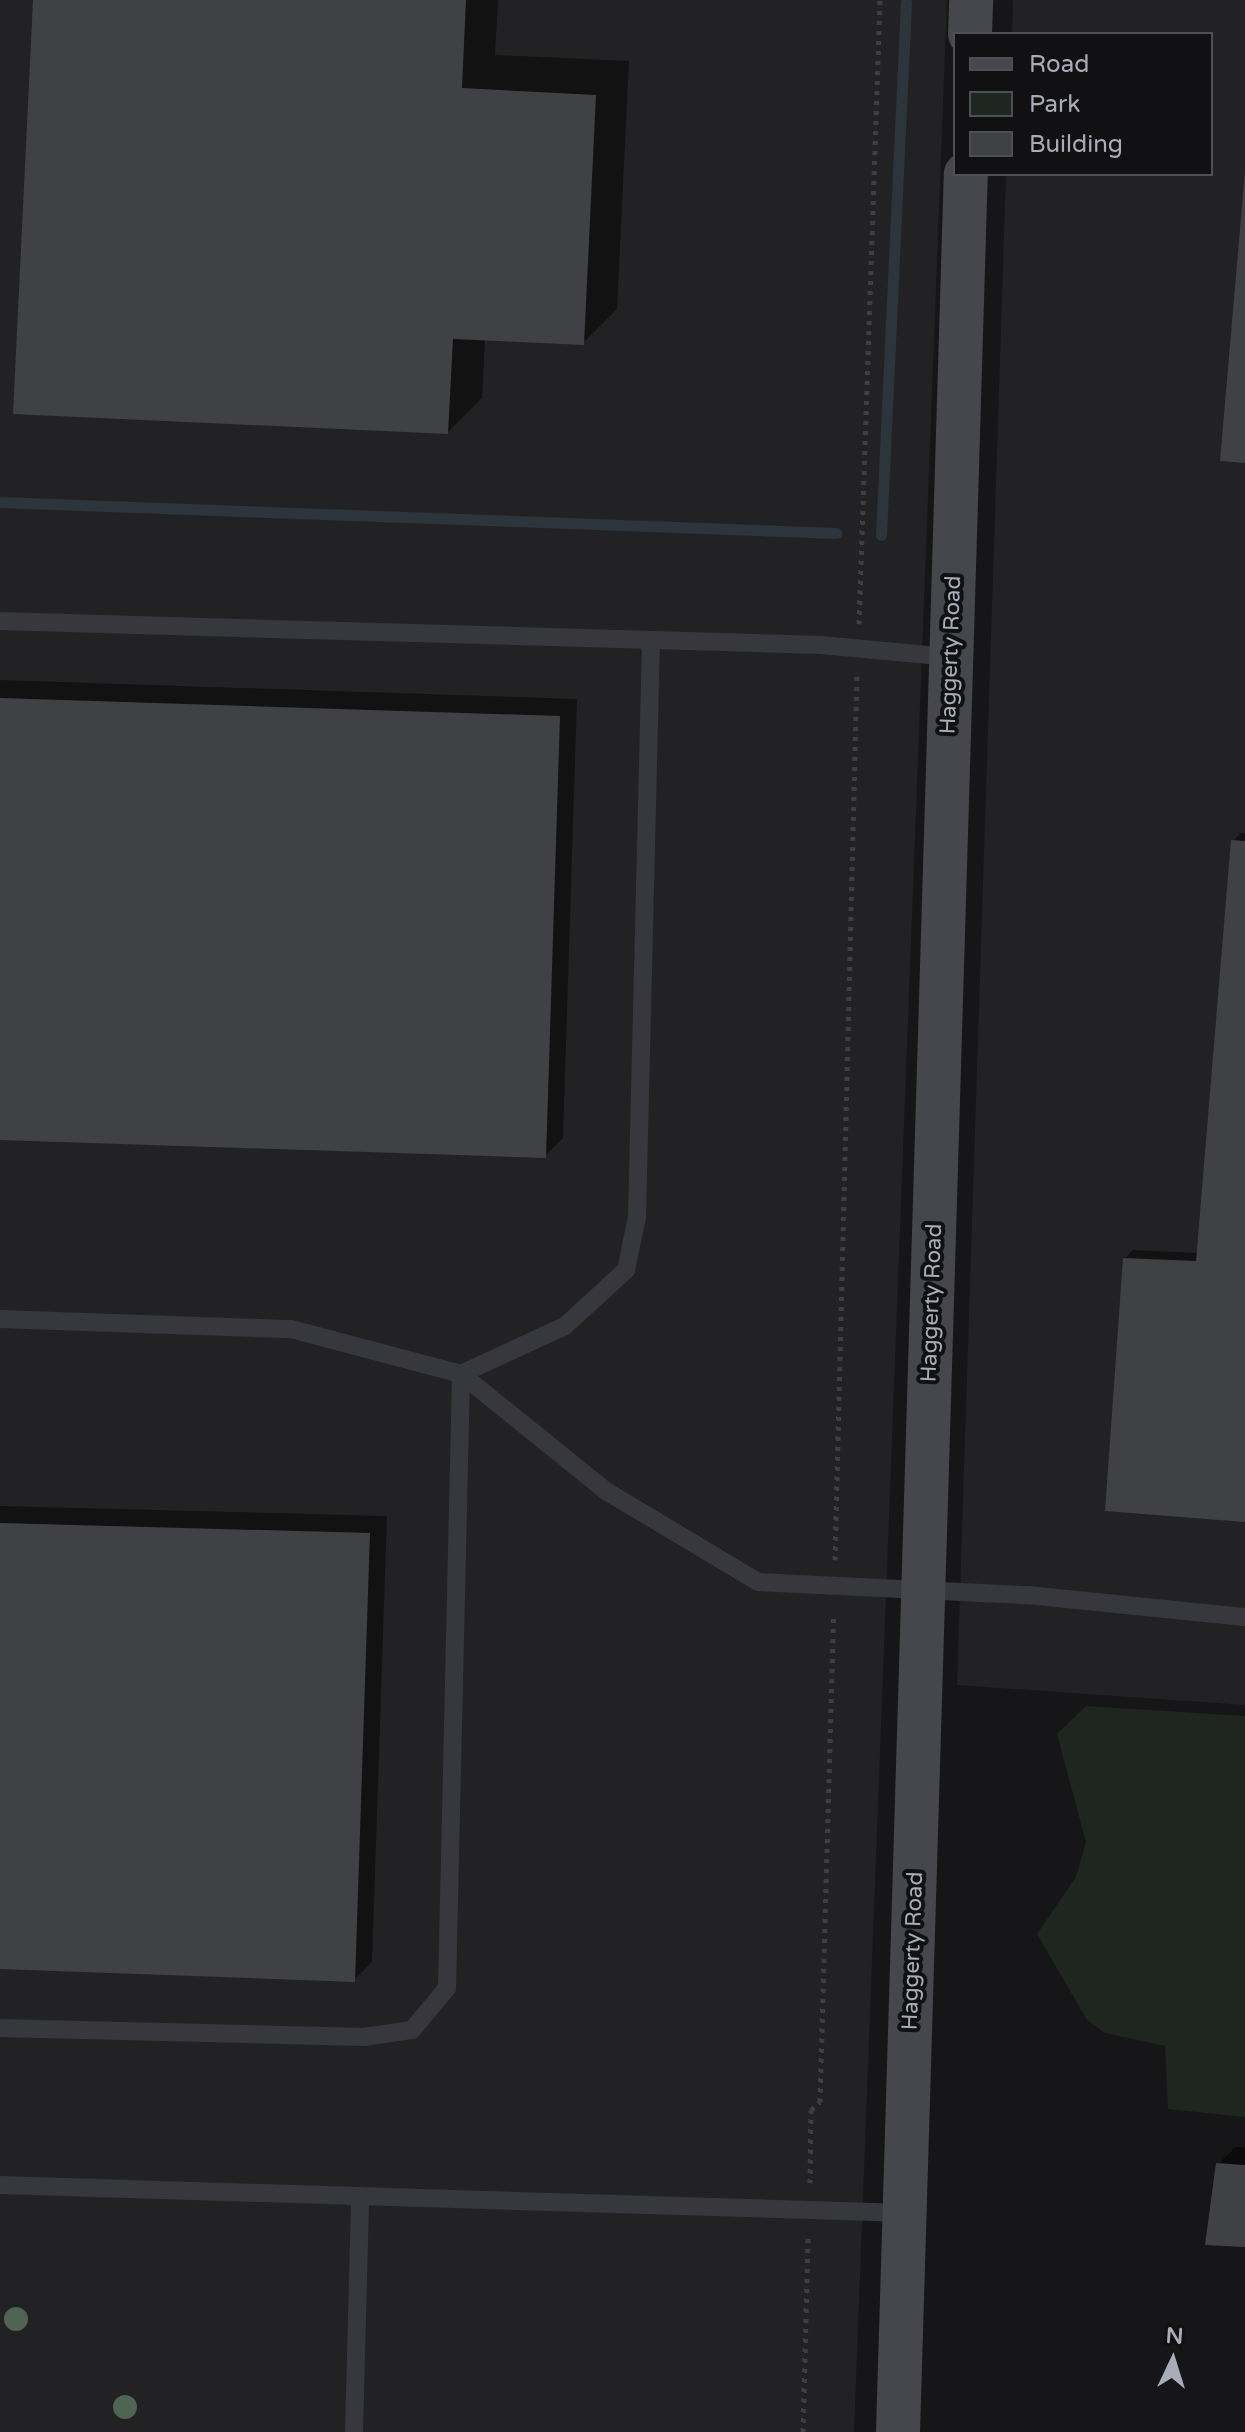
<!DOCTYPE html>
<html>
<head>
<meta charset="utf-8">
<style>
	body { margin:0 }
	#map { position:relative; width:1245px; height:2432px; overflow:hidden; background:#161618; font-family:"Varela Round",sans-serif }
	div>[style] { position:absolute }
	.built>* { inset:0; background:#222225 }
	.green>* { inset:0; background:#1e261f }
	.shadow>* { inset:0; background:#0007 }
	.stream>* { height:11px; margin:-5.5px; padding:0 5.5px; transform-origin:5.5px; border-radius:5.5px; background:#2c353c }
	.building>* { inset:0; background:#404145 }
	.path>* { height:5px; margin-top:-2.5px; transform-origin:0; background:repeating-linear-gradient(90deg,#3d3f44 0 4px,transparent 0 10px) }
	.lane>* { height:18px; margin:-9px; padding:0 9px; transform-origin:9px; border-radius:9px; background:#37383d }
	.secondary>* { height:44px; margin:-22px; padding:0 22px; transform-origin:22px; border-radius:22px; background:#45474d }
	.trees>* { width:24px; height:24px; margin:-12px; border-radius:50%; background:#506452 }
	span { translate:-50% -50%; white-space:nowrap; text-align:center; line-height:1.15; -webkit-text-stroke:8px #111113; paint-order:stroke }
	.street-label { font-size:22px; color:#a8adb8 }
	.legend { position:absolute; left:953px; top:32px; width:260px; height:144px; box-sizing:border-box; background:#111113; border:2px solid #4d4f55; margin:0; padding:10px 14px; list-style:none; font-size:24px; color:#a8adb8 }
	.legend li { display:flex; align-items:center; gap:16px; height:40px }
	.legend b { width:40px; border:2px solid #4d4f55 }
	.north { position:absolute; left:1133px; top:2320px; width:80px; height:80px; -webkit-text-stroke:6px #111113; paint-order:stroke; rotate:4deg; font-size:22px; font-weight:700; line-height:32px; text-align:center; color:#a8adb8 }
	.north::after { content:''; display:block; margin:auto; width:28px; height:36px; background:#a8adb8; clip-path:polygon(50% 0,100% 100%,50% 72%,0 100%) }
</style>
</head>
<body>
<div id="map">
	<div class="built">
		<i style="clip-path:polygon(0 0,947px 0,854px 2432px,0 2432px)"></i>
		<i style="clip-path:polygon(1013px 0,1245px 0,1245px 1705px,957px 1685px,1006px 174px,1211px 174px,1211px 34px,1012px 34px)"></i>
	</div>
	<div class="green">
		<i style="clip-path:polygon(1086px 1706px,1245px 1716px,1245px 2117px,1168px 2109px,1165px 2046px,1105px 2033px,1087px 2020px,1037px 1934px,1076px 1877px,1086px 1842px,1057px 1734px)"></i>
	</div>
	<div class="shadow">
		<i style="clip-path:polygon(35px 0,498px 0,495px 55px,629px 61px,617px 309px,583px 343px,485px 339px,482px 398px,448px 432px)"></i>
		<i style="clip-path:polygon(0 680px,577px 699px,563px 1138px,545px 1156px,0 1138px)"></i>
		<i style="clip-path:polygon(1241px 833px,1245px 833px,1245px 1520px,1124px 1259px,1133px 1250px,1199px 1253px,1233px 841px)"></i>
		<i style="clip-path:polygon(0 1506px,387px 1516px,372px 1962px,354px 1980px,0 1967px)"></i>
		<i style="clip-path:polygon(1236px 2147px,1245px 2147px,1245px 2245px,1218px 2164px)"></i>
	</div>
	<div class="stream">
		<i style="left:0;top:502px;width:837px;rotate:2.12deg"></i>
		<i style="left:881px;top:535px;width:533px;rotate:-87.31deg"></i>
	</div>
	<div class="building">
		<i style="clip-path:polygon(33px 0,466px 0,462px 88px,596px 95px,584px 345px,453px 339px,448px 434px,13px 414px)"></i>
		<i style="clip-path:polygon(1245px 171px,1245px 463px,1220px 461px)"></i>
		<i style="clip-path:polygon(0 698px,560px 716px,546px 1158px,0 1140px)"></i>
		<i style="clip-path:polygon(1231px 840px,1245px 841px,1245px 1522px,1105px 1511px,1123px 1258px,1196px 1261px)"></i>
		<i style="clip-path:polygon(0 1523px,370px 1533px,355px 1982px,0 1969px)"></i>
		<i style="clip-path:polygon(1216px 2163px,1245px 2165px,1245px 2247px,1205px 2245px)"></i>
	</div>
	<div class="path">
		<i style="left:859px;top:624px;width:624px;rotate:-88.07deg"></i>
		<i style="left:835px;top:1560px;width:886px;rotate:-88.58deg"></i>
		<i style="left:810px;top:2183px;width:73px;rotate:-89.2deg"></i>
		<i style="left:811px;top:2110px;width:12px;rotate:-42deg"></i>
		<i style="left:820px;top:2102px;width:488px;rotate:-88.4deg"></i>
		<i style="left:803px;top:2432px;width:195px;rotate:-88.5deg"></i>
	</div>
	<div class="lane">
		<i style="left:0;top:621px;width:821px;rotate:1.67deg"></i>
		<i style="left:821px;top:645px;width:131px;rotate:5.3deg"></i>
		<i style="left:0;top:1319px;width:291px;rotate:2deg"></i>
		<i style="left:291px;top:1329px;width:176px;rotate:14.8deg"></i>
		<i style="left:461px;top:1374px;width:186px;rotate:38.9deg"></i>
		<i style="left:606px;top:1491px;width:177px;rotate:30.9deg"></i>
		<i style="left:758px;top:1582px;width:269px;rotate:2.8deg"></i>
		<i style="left:1027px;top:1595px;width:219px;rotate:5.8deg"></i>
		<i style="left:461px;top:1374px;width:115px;rotate:-24.8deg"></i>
		<i style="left:565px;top:1326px;width:83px;rotate:-42.6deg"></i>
		<i style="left:626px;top:1270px;width:54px;rotate:-78.3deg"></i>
		<i style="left:637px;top:1217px;width:576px;rotate:-88.61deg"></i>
		<i style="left:0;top:2028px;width:364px;rotate:1.4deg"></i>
		<i style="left:364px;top:2037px;width:49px;rotate:-8.3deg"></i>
		<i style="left:412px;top:2030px;width:55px;rotate:-50.2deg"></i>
		<i style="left:447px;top:1988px;width:614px;rotate:-88.69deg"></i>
		<i style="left:0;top:2185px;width:905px;rotate:1.77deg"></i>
		<i style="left:354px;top:2432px;width:236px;rotate:-88.5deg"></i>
	</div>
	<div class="secondary">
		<i style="left:970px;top:34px;width:34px;rotate:-88deg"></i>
		<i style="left:898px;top:2432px;width:2259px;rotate:-88.28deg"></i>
	</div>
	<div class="trees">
		<i style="left:16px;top:2319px"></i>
		<i style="left:125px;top:2407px"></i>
	</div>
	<div class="street-label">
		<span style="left:951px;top:655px;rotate:-88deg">Haggerty Road</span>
		<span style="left:932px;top:1303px;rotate:-88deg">Haggerty Road</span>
		<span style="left:913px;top:1951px;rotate:-88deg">Haggerty Road</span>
	</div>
	<ul class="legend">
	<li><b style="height:10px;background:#45474d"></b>Road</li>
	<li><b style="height:22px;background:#1e261f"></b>Park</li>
	<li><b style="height:22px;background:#404145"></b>Building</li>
	</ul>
	<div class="north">N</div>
</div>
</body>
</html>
